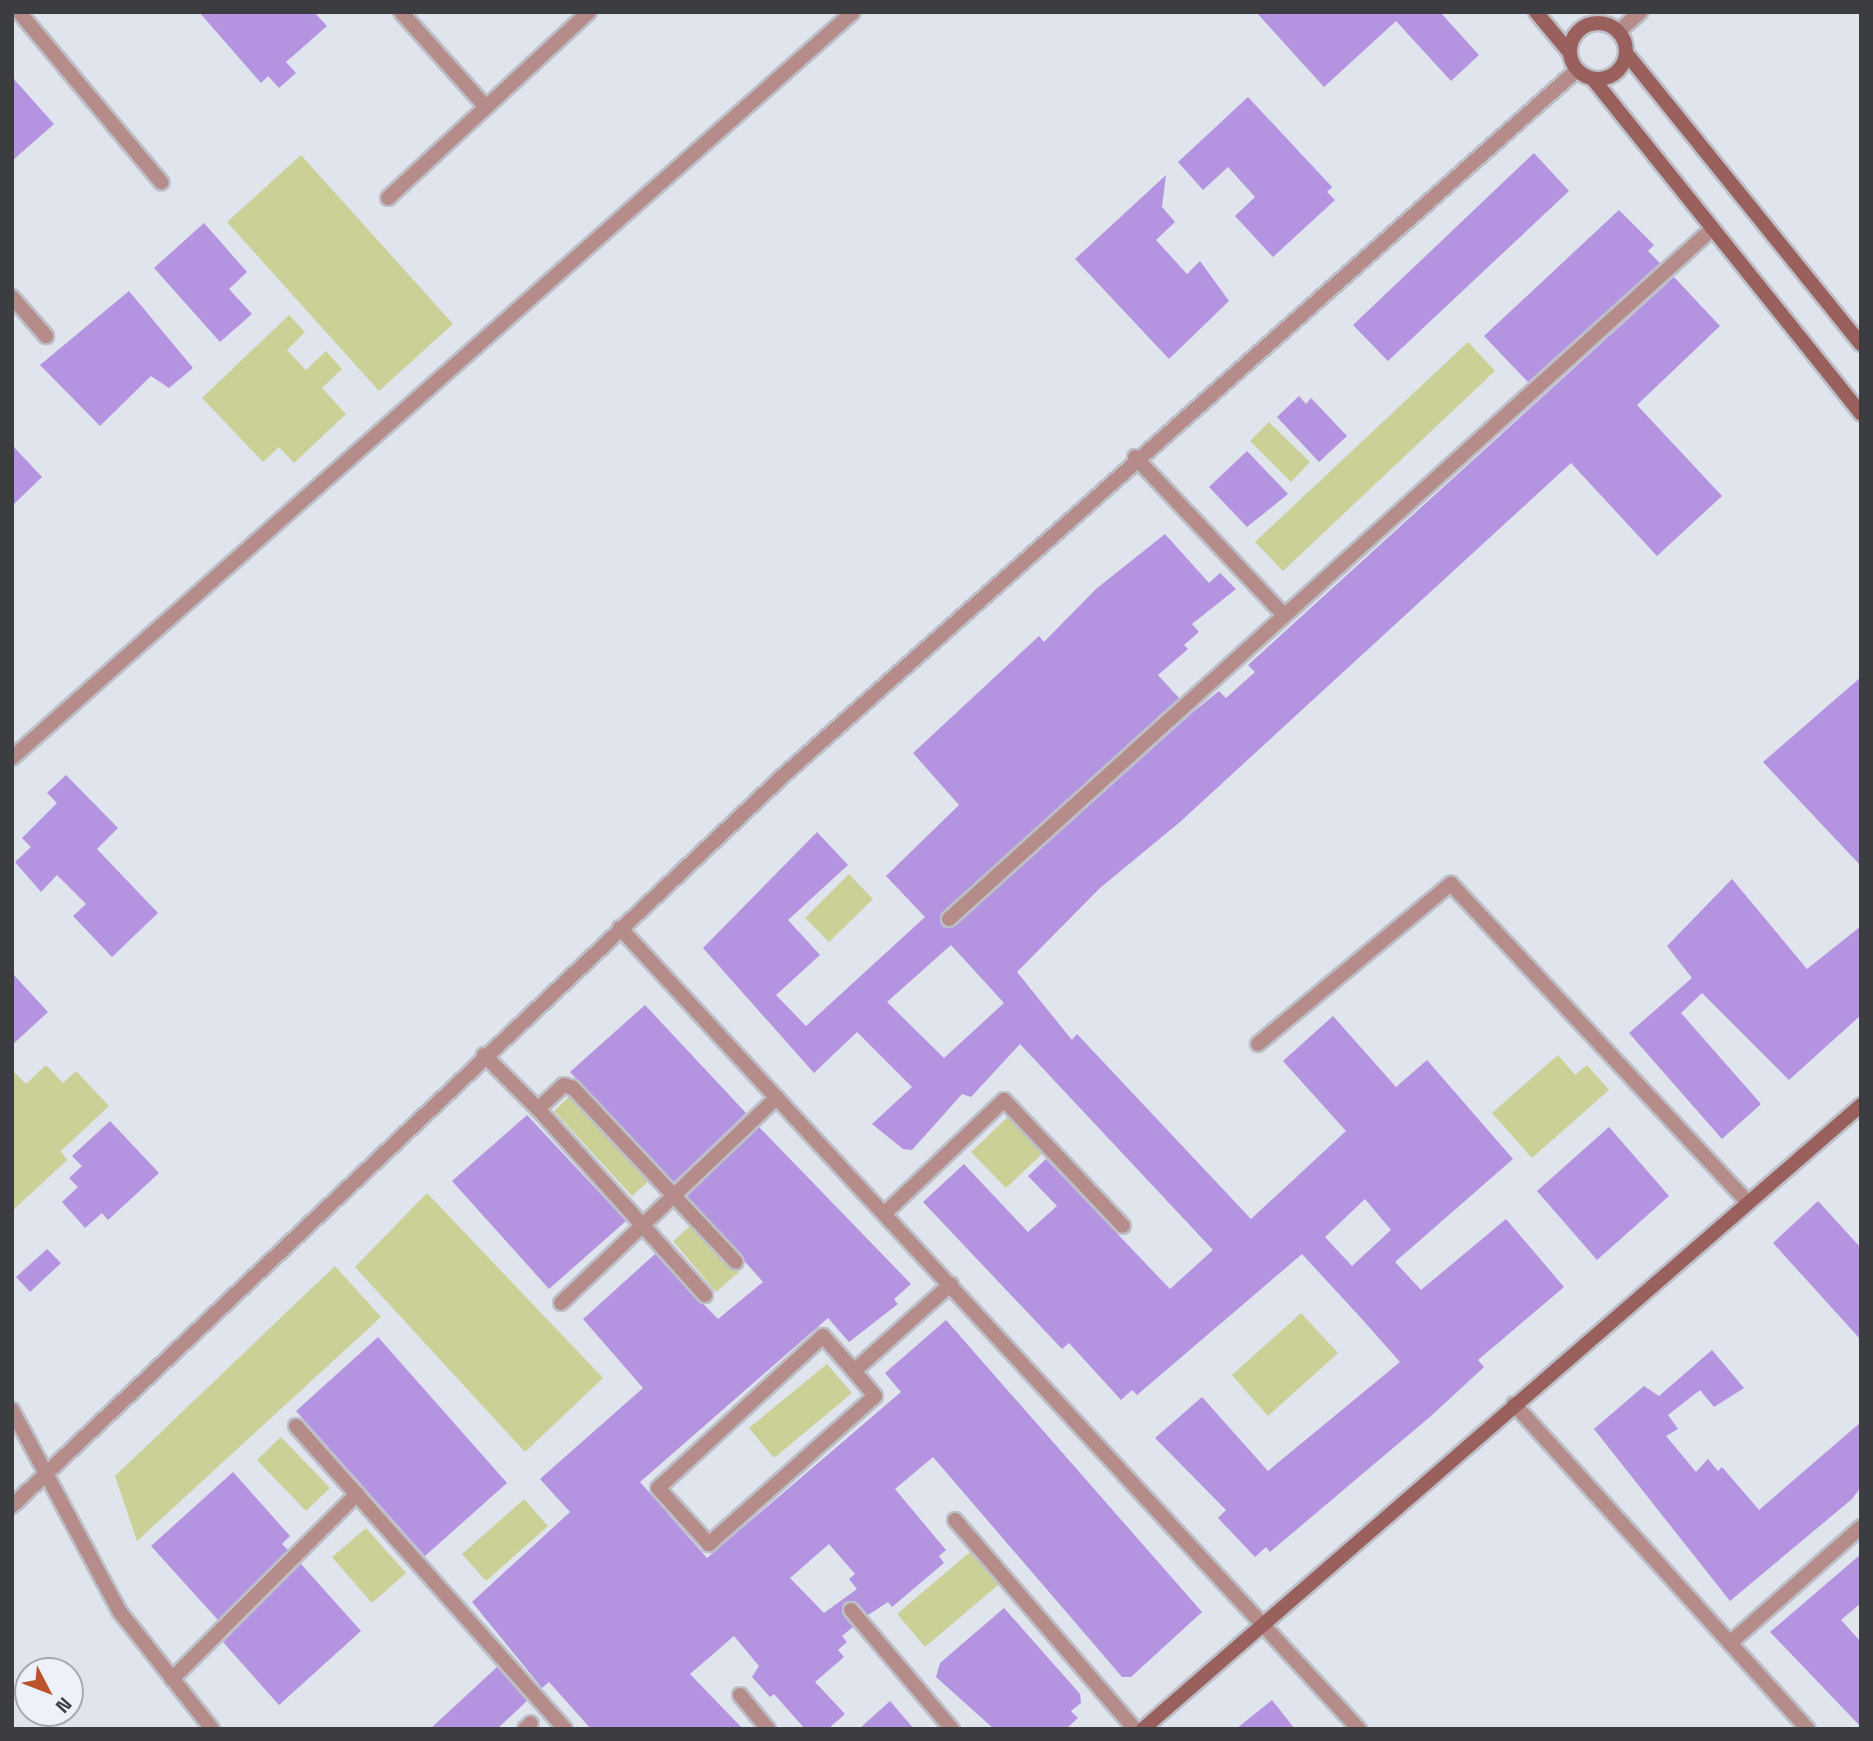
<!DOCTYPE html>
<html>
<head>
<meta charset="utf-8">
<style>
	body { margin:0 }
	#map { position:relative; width:1873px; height:1741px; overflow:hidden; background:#e0e4ed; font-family:"Space Grotesk",sans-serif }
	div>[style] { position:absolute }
	.green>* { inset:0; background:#cad096 }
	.building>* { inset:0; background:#b494e0 }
	.roads { filter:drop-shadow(2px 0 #bcbfc7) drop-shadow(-2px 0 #bcbfc7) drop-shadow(0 2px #bcbfc7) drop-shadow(0 -2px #bcbfc7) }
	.street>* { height:14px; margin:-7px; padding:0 7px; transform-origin:7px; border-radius:7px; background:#b58c89 }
	.secondary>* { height:14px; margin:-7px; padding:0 7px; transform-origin:7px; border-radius:7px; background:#9a605e }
	.secondary>.ring { margin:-7px; padding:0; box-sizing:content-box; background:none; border:14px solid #9a605e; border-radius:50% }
	span { translate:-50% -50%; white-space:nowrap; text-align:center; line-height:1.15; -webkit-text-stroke:7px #edf1fa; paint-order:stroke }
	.frame { position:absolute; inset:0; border:14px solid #3b3d40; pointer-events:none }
	.north { position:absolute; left:14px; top:1657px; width:70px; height:70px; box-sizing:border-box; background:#edf1fa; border:2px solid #a6a9b0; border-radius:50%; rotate:132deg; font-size:19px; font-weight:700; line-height:28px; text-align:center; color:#3b3d40 }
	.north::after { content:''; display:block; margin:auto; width:24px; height:32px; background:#bb532c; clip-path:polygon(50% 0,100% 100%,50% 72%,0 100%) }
</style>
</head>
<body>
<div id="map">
	<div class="green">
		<i style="clip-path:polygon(301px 155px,453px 324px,379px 391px,227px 222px)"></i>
		<i style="clip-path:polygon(289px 315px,305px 332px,287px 350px,306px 370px,326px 351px,342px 369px,322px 388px,346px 414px,294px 463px,279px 447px,263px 462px,202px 398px)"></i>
		<i style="clip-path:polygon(1468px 342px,1495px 371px,1283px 571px,1255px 542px)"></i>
		<i style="clip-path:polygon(1269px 422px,1310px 462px,1291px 482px,1250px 441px)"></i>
		<i style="clip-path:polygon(849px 874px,873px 899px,829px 942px,805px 918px)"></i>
		<i style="clip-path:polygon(1558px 1055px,1575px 1075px,1587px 1065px,1609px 1090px,1532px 1158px,1492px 1113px)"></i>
		<i style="clip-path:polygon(46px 1065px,63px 1083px,76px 1071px,109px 1106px,61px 1151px,67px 1160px,12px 1211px,12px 1070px,26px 1084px)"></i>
		<i style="clip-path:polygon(573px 1093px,652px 1178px,632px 1196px,554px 1111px)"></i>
		<i style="clip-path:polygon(1011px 1114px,1045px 1151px,1006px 1188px,971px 1152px)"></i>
		<i style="clip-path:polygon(427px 1193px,603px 1378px,525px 1452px,355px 1267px)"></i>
		<i style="clip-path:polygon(696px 1221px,739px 1272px,716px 1292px,673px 1241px)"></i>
		<i style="clip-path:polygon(335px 1266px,381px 1317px,137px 1541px,115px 1476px)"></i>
		<i style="clip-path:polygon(1301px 1313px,1338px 1353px,1268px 1416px,1232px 1375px)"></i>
		<i style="clip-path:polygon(827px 1364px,852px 1393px,774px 1458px,749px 1428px)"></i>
		<i style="clip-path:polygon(281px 1437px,330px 1488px,306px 1511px,257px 1460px)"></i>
		<i style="clip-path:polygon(524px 1499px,548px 1526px,486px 1581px,462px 1554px)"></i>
		<i style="clip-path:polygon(366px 1528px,406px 1573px,372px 1603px,332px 1557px)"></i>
		<i style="clip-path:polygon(970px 1552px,998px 1585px,925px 1647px,897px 1614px)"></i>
	</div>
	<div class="building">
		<i style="clip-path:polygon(199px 12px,314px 12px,327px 26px,286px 62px,296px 73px,279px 88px,268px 76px,261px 83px)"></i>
		<i style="clip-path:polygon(1256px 12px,1440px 12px,1479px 55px,1451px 81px,1396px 21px,1324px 87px)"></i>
		<i style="clip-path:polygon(12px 77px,54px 124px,12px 161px)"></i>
		<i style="clip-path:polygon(1248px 97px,1332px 187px,1327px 192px,1335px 200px,1273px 257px,1235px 216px,1255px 197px,1228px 167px,1203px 190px,1178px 162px)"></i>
		<i style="clip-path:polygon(1534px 153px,1569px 191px,1388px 361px,1353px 325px)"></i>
		<i style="clip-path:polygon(1166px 175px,1162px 207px,1175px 222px,1156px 240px,1187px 274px,1200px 261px,1229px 301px,1169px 359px,1075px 259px)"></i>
		<i style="clip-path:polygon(1619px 210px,1654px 245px,1648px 251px,1660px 263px,1528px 382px,1484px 336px)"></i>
		<i style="clip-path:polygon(204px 223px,247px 272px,229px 289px,252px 314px,220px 342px,154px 268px)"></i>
		<i style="clip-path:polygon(evenodd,1674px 277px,1720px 326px,1637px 405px,1722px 496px,1657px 556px,1571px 463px,1180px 822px,1100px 888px,1017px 972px,1072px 1040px,1077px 1034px,1251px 1219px,1346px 1131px,1283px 1061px,1333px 1016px,1396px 1087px,1427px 1060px,1513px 1159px,1395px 1262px,1421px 1290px,1506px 1219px,1564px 1287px,1478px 1360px,1484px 1367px,1431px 1416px,1270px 1552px,1266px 1547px,1255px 1557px,1218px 1518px,1226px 1510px,1155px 1438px,1202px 1397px,1268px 1471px,1400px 1362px,1361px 1318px,1302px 1254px,1137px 1395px,1132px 1390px,1121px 1400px,1069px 1343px,1062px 1349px,923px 1202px,964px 1164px,1028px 1232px,1057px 1206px,1028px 1176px,1046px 1159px,1170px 1289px,1213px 1250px,1020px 1044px,971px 1097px,962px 1094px,912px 1150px,903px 1149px,872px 1124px,912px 1087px,857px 1032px,814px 1073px,703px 948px,817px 832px,848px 865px,788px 920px,820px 955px,776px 995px,806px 1026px,925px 917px,886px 876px,959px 805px,913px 753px,1039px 636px,1044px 642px,1096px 589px,1165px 534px,1209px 583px,1220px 573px,1236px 589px,1192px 624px,1199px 632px,1184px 645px,1188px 649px,1158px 675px,1179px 698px,943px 912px,942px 926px,955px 926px,1193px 712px,1219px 691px,1226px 698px,1255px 672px,1248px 665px,1674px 277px,951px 945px,1004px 1003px,944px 1058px,887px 1002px,951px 945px,1674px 277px,1365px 1199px,1391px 1230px,1352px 1266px,1325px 1237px,1365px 1199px)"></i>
		<i style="clip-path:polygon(129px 291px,193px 368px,169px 388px,151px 376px,100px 426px,40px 365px)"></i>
		<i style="clip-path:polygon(1299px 396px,1306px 404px,1311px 398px,1347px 436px,1319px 462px,1277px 417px)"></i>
		<i style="clip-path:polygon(12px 445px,42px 477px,12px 506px)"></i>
		<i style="clip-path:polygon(1247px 451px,1288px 494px,1247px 527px,1209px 487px)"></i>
		<i style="clip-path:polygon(1861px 677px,1861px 866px,1763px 762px)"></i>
		<i style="clip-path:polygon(66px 775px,118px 828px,97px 849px,158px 913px,112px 957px,73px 916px,86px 904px,57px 875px,41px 892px,15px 862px,31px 847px,22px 838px,57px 803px,47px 793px)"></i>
		<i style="clip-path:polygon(1732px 879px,1807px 969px,1861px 926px,1861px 1015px,1789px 1080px,1702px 993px,1681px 1013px,1761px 1104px,1722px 1139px,1629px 1033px,1692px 978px,1667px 946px)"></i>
		<i style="clip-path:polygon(12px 973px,48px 1012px,12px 1045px)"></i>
		<i style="clip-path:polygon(645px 1005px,746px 1113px,674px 1182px,570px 1072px)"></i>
		<i style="clip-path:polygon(527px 1115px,626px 1221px,549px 1289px,452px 1181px)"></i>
		<i style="clip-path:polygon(110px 1121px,159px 1173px,108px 1220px,102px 1213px,85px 1228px,62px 1202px,78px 1187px,69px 1178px,82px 1166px,72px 1156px)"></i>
		<i style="clip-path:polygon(evenodd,759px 1127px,911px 1284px,894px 1299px,898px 1304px,849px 1342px,828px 1318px,640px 1482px,707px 1558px,901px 1392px,885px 1373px,946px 1320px,1202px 1612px,1131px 1677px,1122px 1677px,933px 1457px,895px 1489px,946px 1550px,939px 1556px,944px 1563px,892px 1607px,888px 1602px,868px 1615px,855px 1601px,844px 1603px,842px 1612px,853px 1627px,842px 1636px,847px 1642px,838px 1650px,844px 1657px,815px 1682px,845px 1714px,828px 1729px,805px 1729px,774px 1694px,770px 1697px,752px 1677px,759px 1666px,734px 1636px,690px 1674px,743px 1729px,591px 1729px,549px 1682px,542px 1688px,472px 1602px,570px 1512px,540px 1479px,643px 1388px,583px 1319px,655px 1254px,718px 1319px,763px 1282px,687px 1196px,759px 1127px,829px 1544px,855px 1574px,849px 1579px,857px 1589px,824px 1613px,790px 1578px,829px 1544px)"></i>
		<i style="clip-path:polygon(1609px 1127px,1669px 1196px,1597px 1260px,1537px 1191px)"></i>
		<i style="clip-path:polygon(1818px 1201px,1861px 1248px,1861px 1340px,1773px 1243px)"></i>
		<i style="clip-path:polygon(47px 1249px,61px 1263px,30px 1292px,16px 1277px)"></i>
		<i style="clip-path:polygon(378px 1337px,507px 1483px,425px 1556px,296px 1411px)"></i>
		<i style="clip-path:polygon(1712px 1350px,1744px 1388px,1714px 1407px,1700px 1390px,1668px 1415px,1678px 1429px,1666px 1436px,1696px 1472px,1708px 1459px,1718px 1471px,1722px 1467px,1759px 1510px,1861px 1422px,1861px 1487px,1852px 1499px,1730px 1601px,1594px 1429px,1644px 1386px,1659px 1396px)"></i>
		<i style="clip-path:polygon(233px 1472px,290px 1536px,282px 1544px,288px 1550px,218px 1620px,151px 1546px)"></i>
		<i style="clip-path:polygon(1861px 1554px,1861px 1603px,1841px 1620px,1861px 1642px,1861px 1727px,1770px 1632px)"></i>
		<i style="clip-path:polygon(301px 1564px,361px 1631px,279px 1705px,223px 1642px)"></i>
		<i style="clip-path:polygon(1004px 1608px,1080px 1694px,1081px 1703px,1071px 1711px,1078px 1718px,1066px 1729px,994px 1729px,936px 1677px,940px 1663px)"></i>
		<i style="clip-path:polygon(497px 1667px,527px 1701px,497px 1729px,430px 1729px)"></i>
		<i style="clip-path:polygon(1272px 1700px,1295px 1729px,1236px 1729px)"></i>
		<i style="clip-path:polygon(890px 1701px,914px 1729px,859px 1729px)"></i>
	</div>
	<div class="roads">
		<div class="street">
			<i style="left:19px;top:12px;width:222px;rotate:50.1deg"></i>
			<i style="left:401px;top:12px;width:127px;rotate:48.2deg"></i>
			<i style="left:1618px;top:32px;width:30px;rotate:-42deg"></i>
			<i style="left:388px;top:198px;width:274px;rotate:-42.8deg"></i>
			<i style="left:12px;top:297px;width:52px;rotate:48.9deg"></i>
			<i style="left:1135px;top:457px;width:216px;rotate:46.7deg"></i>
			<i style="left:12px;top:758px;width:1124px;rotate:-41.57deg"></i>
			<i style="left:949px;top:919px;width:1029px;rotate:-42.12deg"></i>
			<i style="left:620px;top:928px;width:1090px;rotate:47.31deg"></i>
			<i style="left:1258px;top:1044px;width:251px;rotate:-39.7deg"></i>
			<i style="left:1451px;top:884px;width:435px;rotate:47deg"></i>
			<i style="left:484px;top:1055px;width:76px;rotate:45deg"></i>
			<i style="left:885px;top:1213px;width:164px;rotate:-43.5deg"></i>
			<i style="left:1004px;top:1100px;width:173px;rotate:46.6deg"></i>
			<i style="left:705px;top:1295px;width:250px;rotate:-131.9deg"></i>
			<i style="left:538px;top:1109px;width:35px;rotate:-43deg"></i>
			<i style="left:564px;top:1085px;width:9px;rotate:18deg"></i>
			<i style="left:573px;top:1088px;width:238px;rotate:46.9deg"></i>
			<i style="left:561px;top:1303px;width:298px;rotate:-43.6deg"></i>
			<i style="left:854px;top:1371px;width:47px;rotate:-131.5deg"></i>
			<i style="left:823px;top:1336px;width:224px;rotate:137.3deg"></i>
			<i style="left:658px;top:1488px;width:76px;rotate:47.7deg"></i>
			<i style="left:709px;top:1544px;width:222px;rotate:-41.7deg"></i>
			<i style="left:875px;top:1396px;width:33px;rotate:-130deg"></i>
			<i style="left:854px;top:1371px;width:130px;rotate:-41.9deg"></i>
			<i style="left:1514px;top:1404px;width:438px;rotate:47.9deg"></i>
			<i style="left:12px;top:1410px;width:229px;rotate:61.9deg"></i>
			<i style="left:120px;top:1612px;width:149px;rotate:51.8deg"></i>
			<i style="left:296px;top:1426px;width:405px;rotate:48.4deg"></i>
			<i style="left:12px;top:1506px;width:1065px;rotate:-43.44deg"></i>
			<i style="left:785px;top:774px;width:1060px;rotate:-41.63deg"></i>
			<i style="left:955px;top:1520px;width:276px;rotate:49.3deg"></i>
			<i style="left:851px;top:1610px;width:156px;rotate:49.7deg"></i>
			<i style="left:1730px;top:1643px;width:175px;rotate:-41.5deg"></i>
			<i style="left:172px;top:1679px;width:262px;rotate:-45deg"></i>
			<i style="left:740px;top:1695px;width:44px;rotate:50.5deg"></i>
			<i style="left:525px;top:1729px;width:8px;rotate:-45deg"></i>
		</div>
		<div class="secondary">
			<i style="left:1536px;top:12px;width:53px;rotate:50.3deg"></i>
			<i class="ring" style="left:1570px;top:23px;width:42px;height:42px"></i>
			<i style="left:1626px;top:53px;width:374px;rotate:51.1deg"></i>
			<i style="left:1593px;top:79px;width:429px;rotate:51.3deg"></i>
			<i style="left:1143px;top:1729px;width:951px;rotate:-40.99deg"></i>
		</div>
	</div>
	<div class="frame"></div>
	<div class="north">N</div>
</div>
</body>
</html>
